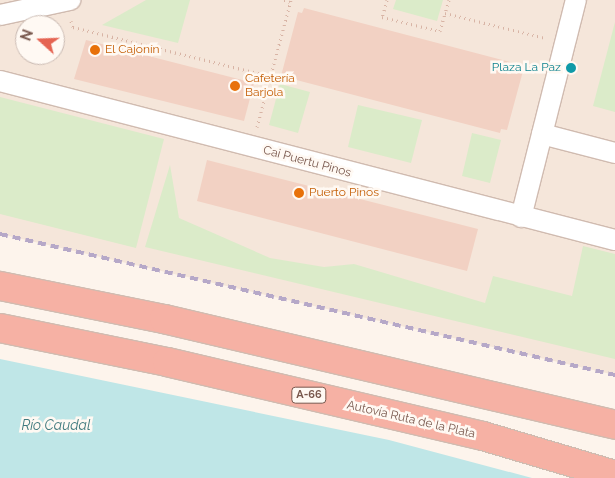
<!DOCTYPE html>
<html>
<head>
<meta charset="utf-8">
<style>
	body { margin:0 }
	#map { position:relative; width:615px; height:478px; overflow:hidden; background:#fdf4ec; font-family:Raleway,sans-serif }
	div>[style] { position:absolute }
	.residential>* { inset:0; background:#f5e6da }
	.green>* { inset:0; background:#dbebc9 }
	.water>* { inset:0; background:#bfe6e7 }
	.building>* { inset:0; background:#f2d1c3 }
	.path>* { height:3px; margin-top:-1.5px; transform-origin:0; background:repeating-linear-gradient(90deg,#d8b4a5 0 1px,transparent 0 5px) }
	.roads { filter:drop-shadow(1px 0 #d0bbb0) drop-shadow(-1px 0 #d0bbb0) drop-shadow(0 1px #d0bbb0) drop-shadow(0 -1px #d0bbb0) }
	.minor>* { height:20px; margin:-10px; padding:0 10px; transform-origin:10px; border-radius:10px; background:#fff }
	.motorway>* { height:28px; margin:-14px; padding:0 14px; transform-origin:14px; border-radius:14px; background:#f6b1a4 }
	.rail>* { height:4px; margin-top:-2px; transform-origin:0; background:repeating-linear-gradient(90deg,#b6a8c8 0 8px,transparent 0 13px) }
	.dots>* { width:14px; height:14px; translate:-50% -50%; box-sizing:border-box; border:2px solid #fff9f3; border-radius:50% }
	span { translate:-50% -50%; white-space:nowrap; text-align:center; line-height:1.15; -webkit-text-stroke:5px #fff9f3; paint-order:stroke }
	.shield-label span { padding:1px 4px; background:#fff9f3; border:1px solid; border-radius:4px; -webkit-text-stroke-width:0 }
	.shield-label { font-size:11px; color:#79584d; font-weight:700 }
	.food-label { font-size:12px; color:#c56008 }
	.left { translate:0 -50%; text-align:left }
	.culture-label { font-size:12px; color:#0d838f }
	.right { translate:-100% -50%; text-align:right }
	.street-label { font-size:12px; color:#79584d }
	.water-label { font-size:14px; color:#407a7e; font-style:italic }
	.north { position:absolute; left:15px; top:15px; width:50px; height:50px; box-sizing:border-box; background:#fff9f3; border:1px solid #c9b9b1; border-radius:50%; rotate:290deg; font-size:14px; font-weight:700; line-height:20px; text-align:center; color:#79584d }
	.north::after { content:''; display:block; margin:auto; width:18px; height:22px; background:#e56452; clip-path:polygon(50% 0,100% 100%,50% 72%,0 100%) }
</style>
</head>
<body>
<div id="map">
	<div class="residential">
		<i style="clip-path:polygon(evenodd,0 0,615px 0,615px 375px,0 234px,0 0,25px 25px,55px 25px,55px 55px,25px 55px,25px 25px)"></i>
	</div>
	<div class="green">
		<i style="clip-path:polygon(146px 0,190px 0,178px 43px,102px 25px)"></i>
		<i style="clip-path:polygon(396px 0,443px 0,437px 21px,393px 9px)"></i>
		<i style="clip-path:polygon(615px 22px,615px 112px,593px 106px)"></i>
		<i style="clip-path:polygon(280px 84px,310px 92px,298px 133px,269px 125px)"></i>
		<i style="clip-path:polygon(0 97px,164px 139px,136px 248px,0 214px)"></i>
		<i style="clip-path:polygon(358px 105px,422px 120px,411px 163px,348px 147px)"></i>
		<i style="clip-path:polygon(472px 133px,501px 140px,490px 183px,462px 176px)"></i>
		<i style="clip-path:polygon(170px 165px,179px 218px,270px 258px,324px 267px,354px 264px,485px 303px,493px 276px,572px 296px,583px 246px,615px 254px,615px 359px,145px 247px)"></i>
	</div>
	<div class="water">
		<i style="clip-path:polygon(0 359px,389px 440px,532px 478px,0 478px)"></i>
	</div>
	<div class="building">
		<i style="clip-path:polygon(304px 8px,518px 64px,517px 69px,523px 71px,507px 130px,501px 129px,500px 133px,281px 76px,298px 12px,302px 13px)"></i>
		<i style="clip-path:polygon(86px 40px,254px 83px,244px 121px,74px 79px)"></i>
		<i style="clip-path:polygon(207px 160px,478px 229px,467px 271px,197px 201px)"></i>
	</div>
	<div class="path">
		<i style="left:284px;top:0;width:6px;rotate:18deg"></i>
		<i style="left:387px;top:0;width:18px;rotate:106deg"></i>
		<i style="left:382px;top:17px;width:60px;rotate:13.6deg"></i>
		<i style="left:440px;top:31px;width:19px;rotate:-74deg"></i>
		<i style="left:449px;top:0;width:14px;rotate:107deg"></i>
		<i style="left:445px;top:13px;width:103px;rotate:14deg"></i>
		<i style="left:71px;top:21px;width:6px;rotate:72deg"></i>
		<i style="left:73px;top:27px;width:203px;rotate:14deg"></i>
		<i style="left:257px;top:127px;width:131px;rotate:-75deg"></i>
	</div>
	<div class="roads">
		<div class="minor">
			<i style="left:0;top:15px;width:72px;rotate:-12.1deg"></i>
			<i style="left:0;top:81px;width:635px;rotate:14.5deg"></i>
			<i style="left:542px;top:134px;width:75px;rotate:14.6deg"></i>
			<i style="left:521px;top:217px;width:224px;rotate:-75.8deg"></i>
		</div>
		<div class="motorway">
			<i style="left:0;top:286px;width:167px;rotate:11.4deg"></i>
			<i style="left:164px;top:319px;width:463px;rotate:13.2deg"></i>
			<i style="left:0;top:328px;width:170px;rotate:11.5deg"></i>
			<i style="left:167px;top:362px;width:325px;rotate:13.2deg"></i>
			<i style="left:483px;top:436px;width:138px;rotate:16.5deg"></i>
		</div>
	</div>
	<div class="rail">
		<i style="left:0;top:234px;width:631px;rotate:12.91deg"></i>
	</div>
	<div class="dots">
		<i style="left:95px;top:50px;background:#e8710a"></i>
		<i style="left:571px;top:68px;background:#0f9aa8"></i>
		<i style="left:235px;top:86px;background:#e8710a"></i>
		<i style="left:299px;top:193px;background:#e8710a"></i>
	</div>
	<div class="shield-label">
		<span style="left:309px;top:395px">A-66</span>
	</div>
	<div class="food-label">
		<span class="left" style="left:105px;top:50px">El Cajonín</span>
		<span class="left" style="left:245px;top:86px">Cafetería<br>Barjola</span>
		<span class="left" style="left:309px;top:193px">Puerto Pinos</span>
	</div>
	<div class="culture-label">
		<span class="right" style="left:561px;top:68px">Plaza La Paz</span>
	</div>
	<div class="street-label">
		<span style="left:307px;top:162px;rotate:15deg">Cai Puertu Pinos</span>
		<span style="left:411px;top:420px;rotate:13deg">Autovía Ruta de la Plata</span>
	</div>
	<div class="water-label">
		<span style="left:56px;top:425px">Río Caudal</span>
	</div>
	<div class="north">N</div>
</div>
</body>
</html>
